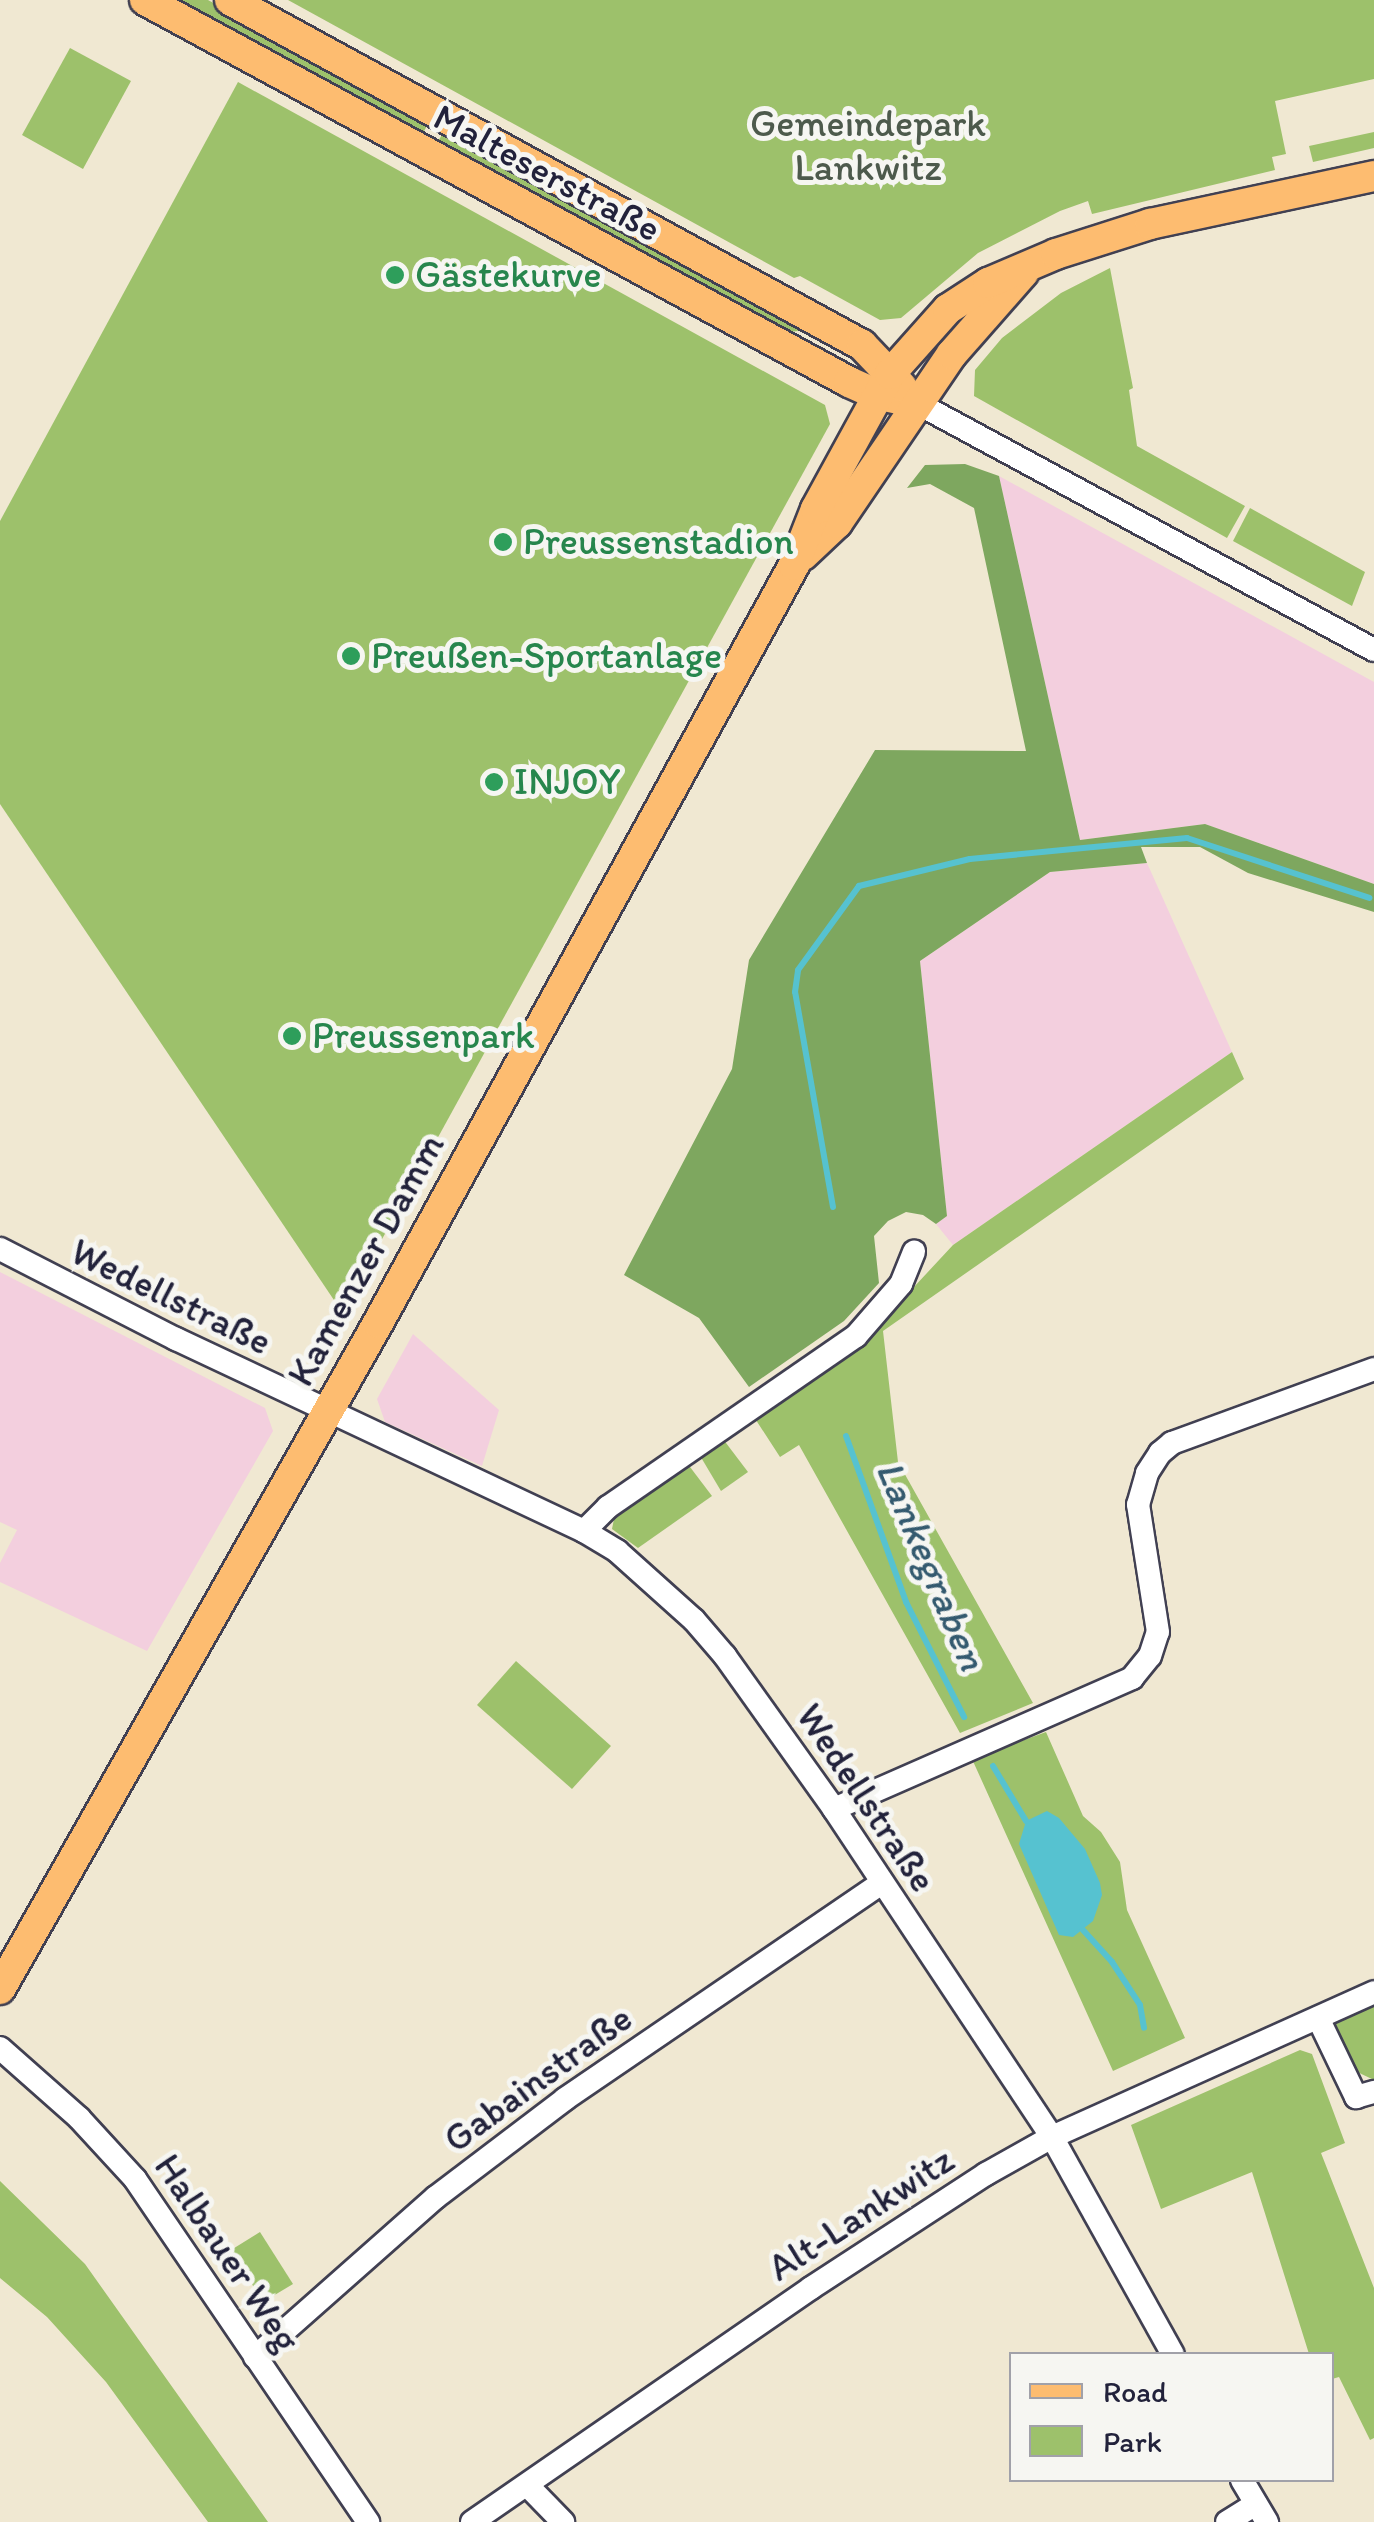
<!DOCTYPE html>
<html>
<head>
<meta charset="utf-8">
<style>
	body { margin:0 }
	#map { position:relative; width:1374px; height:2522px; overflow:hidden; background:#f0e8d2; font-family:Itim,sans-serif }
	div>[style] { position:absolute }
	.built>* { inset:0; background:#f3cfde }
	.green>* { inset:0; background:#9dc16b }
	.forest>* { inset:0; background:#7ea75f }
	.water>* { inset:0; background:#56c2d0 }
	.stream>* { height:6px; margin:-3px; padding:0 3px; transform-origin:3px; border-radius:3px; background:#56c2d0 }
	.roads { filter:drop-shadow(2px 0 #414052) drop-shadow(-2px 0 #414052) drop-shadow(0 2px #414052) drop-shadow(0 -2px #414052) }
	.minor>* { height:22px; margin:-11px; padding:0 11px; transform-origin:11px; border-radius:11px; background:#fff }
	.major>* { height:30px; margin:-15px; padding:0 15px; transform-origin:15px; border-radius:15px; background:#fdbc70 }
	.dots>* { width:28px; height:28px; translate:-50% -50%; box-sizing:border-box; border:5px solid #f6f6f2; border-radius:50% }
	span { translate:-50% -50%; white-space:nowrap; text-align:center; line-height:1.15; -webkit-text-stroke:10px #f6f6f2; paint-order:stroke }
	.park-label { font-size:38px; color:#4d5a4c }
	.street-label { font-size:38px; color:#22223b }
	.leisure-label { font-size:38px; color:#27864d }
	.left { translate:0 -50%; text-align:left }
	.water-label { font-size:40px; color:#345a6f; font-style:italic }
	.legend { position:absolute; left:1009px; top:2352px; width:325px; height:130px; box-sizing:border-box; background:#f6f6f2; border:2px solid #a1a1a9; margin:0; padding:12px 18px; list-style:none; font-size:30px; color:#22223b }
	.legend li { display:flex; align-items:center; gap:20px; height:50px }
	.legend b { width:50px; border:2px solid #a1a1a9 }
</style>
</head>
<body>
<div id="map">
	<div class="built">
		<i style="clip-path:polygon(999px 476px,1374px 682px,1374px 884px,1205px 824px,1080px 840px)"></i>
		<i style="clip-path:polygon(1147px 863px,1232px 1052px,953px 1245px,936px 1224px,947px 1216px,920px 961px,1050px 872px)"></i>
		<i style="clip-path:polygon(0 1272px,265px 1408px,273px 1431px,147px 1651px,0 1582px,0 1563px,17px 1530px,0 1522px)"></i>
		<i style="clip-path:polygon(413px 1334px,499px 1410px,482px 1466px,385px 1422px,377px 1399px)"></i>
	</div>
	<div class="green">
		<i style="clip-path:polygon(167px 0,208px 0,425px 119px,427px 126px,421px 136px)"></i>
		<i style="clip-path:polygon(288px 0,1374px 0,1374px 79px,1275px 101px,1286px 154px,1272px 157px,1275px 170px,1092px 214px,1088px 201px,1060px 211px,978px 253px,901px 318px,880px 320px,800px 276px,794px 278px)"></i>
		<i style="clip-path:polygon(70px 48px,131px 81px,83px 169px,22px 135px)"></i>
		<i style="clip-path:polygon(238px 82px,825px 405px,830px 424px,342px 1312px,0 804px,0 521px)"></i>
		<i style="clip-path:polygon(444px 132px,796px 325px,798px 331px,790px 332px,603px 230px,568px 218px,436px 144px)"></i>
		<i style="clip-path:polygon(1374px 132px,1374px 148px,1313px 162px,1309px 146px)"></i>
		<i style="clip-path:polygon(1110px 268px,1133px 388px,1129px 390px,1137px 446px,1245px 506px,1227px 538px,974px 396px,975px 370px,1002px 338px,1061px 293px)"></i>
		<i style="clip-path:polygon(1250px 508px,1365px 572px,1352px 606px,1233px 541px)"></i>
		<i style="clip-path:polygon(1232px 1052px,1244px 1079px,883px 1331px,898px 1462px,1033px 1703px,960px 1733px,799px 1445px,780px 1457px,754px 1417px,860px 1345px,953px 1245px)"></i>
		<i style="clip-path:polygon(723px 1439px,748px 1472px,721px 1491px,699px 1454px)"></i>
		<i style="clip-path:polygon(687px 1463px,712px 1496px,638px 1548px,612px 1529px,615px 1514px)"></i>
		<i style="clip-path:polygon(516px 1661px,611px 1746px,572px 1789px,477px 1705px)"></i>
		<i style="clip-path:polygon(1046px 1732px,1083px 1816px,1101px 1832px,1120px 1862px,1127px 1910px,1185px 2038px,1113px 2071px,972px 1759px)"></i>
		<i style="clip-path:polygon(1374px 2004px,1374px 2080px,1351px 2069px,1333px 2024px)"></i>
		<i style="clip-path:polygon(1300px 2050px,1312px 2054px,1345px 2143px,1321px 2153px,1374px 2288px,1374px 2438px,1370px 2440px,1339px 2377px,1332px 2379px,1332px 2354px,1309px 2354px,1252px 2172px,1161px 2209px,1131px 2125px)"></i>
		<i style="clip-path:polygon(0 2181px,85px 2264px,268px 2522px,208px 2522px,106px 2382px,47px 2317px,0 2278px)"></i>
		<i style="clip-path:polygon(260px 2232px,293px 2284px,263px 2302px,231px 2250px)"></i>
	</div>
	<div class="forest">
		<i style="clip-path:polygon(965px 464px,999px 476px,1080px 840px,1205px 824px,1374px 884px,1374px 912px,1248px 873px,1200px 847px,1141px 847px,1147px 863px,1050px 872px,920px 961px,947px 1216px,936px 1224px,923px 1215px,906px 1212px,888px 1221px,874px 1236px,879px 1283px,844px 1321px,749px 1387px,699px 1318px,624px 1275px,732px 1069px,749px 960px,875px 750px,1026px 751px,974px 508px,930px 484px,907px 488px,925px 465px)"></i>
	</div>
	<div class="water">
		<i style="clip-path:polygon(1047px 1811px,1059px 1818px,1085px 1849px,1100px 1883px,1102px 1895px,1093px 1921px,1073px 1937px,1059px 1935px,1019px 1844px,1026px 1821px)"></i>
	</div>
	<div class="stream">
		<i style="left:833px;top:1207px;width:218px;rotate:-100deg"></i>
		<i style="left:795px;top:992px;width:22px;rotate:-82deg"></i>
		<i style="left:798px;top:970px;width:104px;rotate:-54deg"></i>
		<i style="left:859px;top:886px;width:114px;rotate:-13.7deg"></i>
		<i style="left:970px;top:859px;width:218px;rotate:-5.5deg"></i>
		<i style="left:1187px;top:838px;width:192px;rotate:18.2deg"></i>
		<i style="left:846px;top:1436px;width:177px;rotate:70.1deg"></i>
		<i style="left:906px;top:1602px;width:129px;rotate:63.2deg"></i>
		<i style="left:993px;top:1766px;width:64px;rotate:59deg"></i>
		<i style="left:1083px;top:1930px;width:43px;rotate:47.8deg"></i>
		<i style="left:1112px;top:1962px;width:51px;rotate:56.9deg"></i>
		<i style="left:1140px;top:2005px;width:23px;rotate:80deg"></i>
	</div>
	<div class="roads">
		<div class="minor">
			<i style="left:917px;top:403px;width:519px;rotate:28.39deg"></i>
			<i style="left:0;top:1249px;width:198px;rotate:27.1deg"></i>
			<i style="left:176px;top:1339px;width:451px;rotate:25.2deg"></i>
			<i style="left:584px;top:1531px;width:39px;rotate:31deg"></i>
			<i style="left:617px;top:1551px;width:103px;rotate:41.9deg"></i>
			<i style="left:694px;top:1620px;width:48px;rotate:49.3deg"></i>
			<i style="left:725px;top:1656px;width:188px;rotate:54.5deg"></i>
			<i style="left:834px;top:1809px;width:394px;rotate:56.4deg"></i>
			<i style="left:1052px;top:2137px;width:248px;rotate:60.9deg"></i>
			<i style="left:584px;top:1531px;width:34px;rotate:-45deg"></i>
			<i style="left:608px;top:1507px;width:301px;rotate:-34.6deg"></i>
			<i style="left:856px;top:1336px;width:69px;rotate:-49.1deg"></i>
			<i style="left:901px;top:1284px;width:35px;rotate:-68deg"></i>
			<i style="left:834px;top:1809px;width:326px;rotate:-23.7deg"></i>
			<i style="left:1132px;top:1678px;width:28px;rotate:-51deg"></i>
			<i style="left:1150px;top:1656px;width:25px;rotate:-72deg"></i>
			<i style="left:1158px;top:1632px;width:129px;rotate:-98.9deg"></i>
			<i style="left:1138px;top:1505px;width:33px;rotate:-74deg"></i>
			<i style="left:1147px;top:1473px;width:24px;rotate:-57deg"></i>
			<i style="left:1160px;top:1453px;width:16px;rotate:-40deg"></i>
			<i style="left:1172px;top:1443px;width:215px;rotate:-20.1deg"></i>
			<i style="left:1318px;top:2018px;width:88px;rotate:64.3deg"></i>
			<i style="left:1356px;top:2097px;width:19px;rotate:-16deg"></i>
			<i style="left:0;top:2048px;width:106px;rotate:41.5deg"></i>
			<i style="left:79px;top:2118px;width:83px;rotate:47.4deg"></i>
			<i style="left:135px;top:2179px;width:415px;rotate:55.8deg"></i>
			<i style="left:255px;top:2357px;width:242px;rotate:-41.5deg"></i>
			<i style="left:436px;top:2197px;width:162px;rotate:-37.2deg"></i>
			<i style="left:565px;top:2099px;width:384px;rotate:-34.3deg"></i>
			<i style="left:1242px;top:2480px;width:49px;rotate:59.2deg"></i>
			<i style="left:527px;top:2485px;width:52px;rotate:45.8deg"></i>
			<i style="left:472px;top:2522px;width:412px;rotate:-34.6deg"></i>
			<i style="left:811px;top:2288px;width:209px;rotate:-33.1deg"></i>
			<i style="left:986px;top:2174px;width:76px;rotate:-29.3deg"></i>
			<i style="left:1052px;top:2137px;width:353px;rotate:-24.2deg"></i>
			<i style="left:1227px;top:2522px;width:34px;rotate:-32deg"></i>
		</div>
		<div class="major">
			<i style="left:145px;top:0;width:801px;rotate:28.48deg"></i>
			<i style="left:849px;top:382px;width:30px;rotate:24deg"></i>
			<i style="left:876px;top:394px;width:42px;rotate:12.4deg"></i>
			<i style="left:230px;top:0;width:720px;rotate:28.63deg"></i>
			<i style="left:862px;top:345px;width:57px;rotate:46.4deg"></i>
			<i style="left:803px;top:555px;width:47px;rotate:-43.3deg"></i>
			<i style="left:837px;top:523px;width:204px;rotate:-55.8deg"></i>
			<i style="left:952px;top:354px;width:109px;rotate:-48.7deg"></i>
			<i style="left:0;top:1989px;width:766px;rotate:-60.42deg"></i>
			<i style="left:378px;top:1323px;width:865px;rotate:-61.24deg"></i>
			<i style="left:794px;top:565px;width:60px;rotate:-68.6deg"></i>
			<i style="left:816px;top:509px;width:154px;rotate:-61.3deg"></i>
			<i style="left:890px;top:374px;width:87px;rotate:-48.3deg"></i>
			<i style="left:948px;top:309px;width:48px;rotate:-33deg"></i>
			<i style="left:988px;top:283px;width:74px;rotate:-23.1deg"></i>
			<i style="left:1056px;top:254px;width:99px;rotate:-17.7deg"></i>
			<i style="left:1150px;top:224px;width:229px;rotate:-12.1deg"></i>
		</div>
	</div>
	<div class="dots">
		<i style="left:395px;top:275px;background:#2e9e5b"></i>
		<i style="left:503px;top:542px;background:#2e9e5b"></i>
		<i style="left:351px;top:656px;background:#2e9e5b"></i>
		<i style="left:494px;top:782px;background:#2e9e5b"></i>
		<i style="left:292px;top:1036px;background:#2e9e5b"></i>
	</div>
	<div class="park-label">
		<span style="left:868px;top:146px">Gemeindepark<br>Lankwitz</span>
	</div>
	<div class="street-label">
		<span style="left:547px;top:173px;rotate:28deg">Malteserstraße</span>
		<span style="left:366px;top:1260px;rotate:-61deg">Kamenzer Damm</span>
		<span style="left:171px;top:1297px;rotate:26deg">Wedellstraße</span>
		<span style="left:866px;top:1798px;rotate:56deg">Wedellstraße</span>
		<span style="left:538px;top:2079px;rotate:-36deg">Gabainstraße</span>
		<span style="left:861px;top:2214px;rotate:-33deg">Alt-Lankwitz</span>
		<span style="left:227px;top:2253px;rotate:56deg">Halbauer Weg</span>
	</div>
	<div class="leisure-label">
		<span class="left" style="left:415px;top:275px">Gästekurve</span>
		<span class="left" style="left:523px;top:542px">Preussenstadion</span>
		<span class="left" style="left:371px;top:656px">Preußen-Sportanlage</span>
		<span class="left" style="left:514px;top:782px">INJOY</span>
		<span class="left" style="left:312px;top:1036px">Preussenpark</span>
	</div>
	<div class="water-label">
		<span style="left:932px;top:1565px;rotate:67deg">Lankegraben</span>
	</div>
	<ul class="legend">
	<li><b style="height:12px;background:#fdbc70"></b>Road</li>
	<li><b style="height:28px;background:#9dc16b"></b>Park</li>
	</ul>
</div>
</body>
</html>
